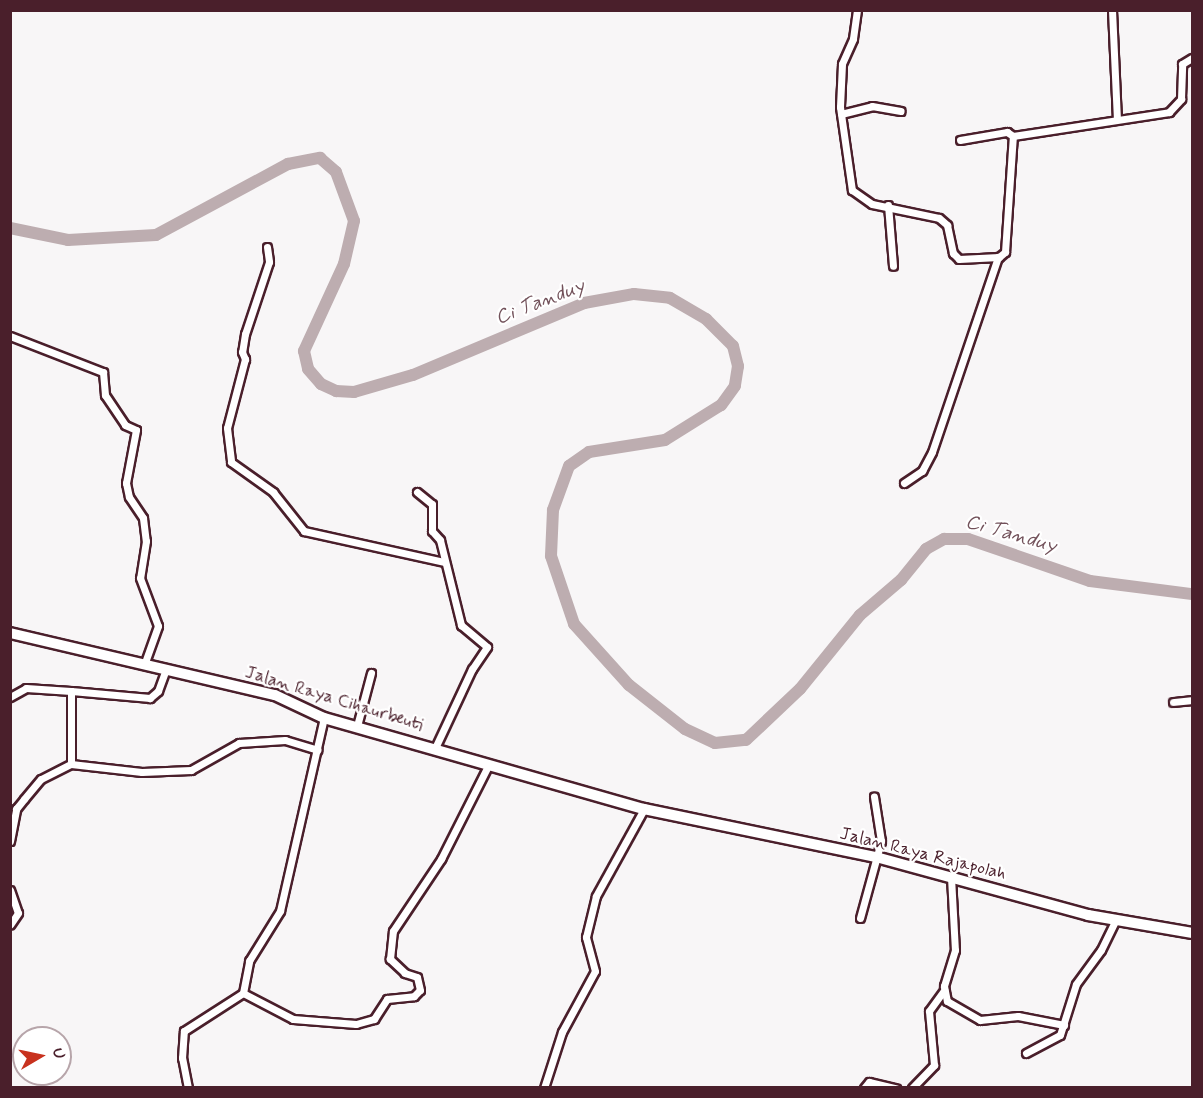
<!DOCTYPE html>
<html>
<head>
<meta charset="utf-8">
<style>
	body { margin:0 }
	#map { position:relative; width:1203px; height:1098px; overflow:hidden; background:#f8f6f7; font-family:Mynerve,sans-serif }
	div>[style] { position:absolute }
	.river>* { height:12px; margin:-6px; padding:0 6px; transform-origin:6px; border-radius:6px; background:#bdadb0 }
	.roads { filter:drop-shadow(2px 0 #4a1f2b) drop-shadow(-2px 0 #4a1f2b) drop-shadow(0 2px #4a1f2b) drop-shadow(0 -2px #4a1f2b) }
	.minor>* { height:7px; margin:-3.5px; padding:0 3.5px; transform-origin:3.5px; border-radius:3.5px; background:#fff }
	.trunk>* { height:10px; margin:-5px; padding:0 5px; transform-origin:5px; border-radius:5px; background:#fff }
	span { translate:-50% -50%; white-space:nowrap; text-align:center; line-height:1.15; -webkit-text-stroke:4.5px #fff; paint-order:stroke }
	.street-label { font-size:18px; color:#4a1f2b }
	.water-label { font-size:20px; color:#72515a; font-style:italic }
	.frame { position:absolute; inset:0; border:12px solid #4a1f2b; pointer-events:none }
	.north { position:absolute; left:12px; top:1026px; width:60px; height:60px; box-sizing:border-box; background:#fff; border:2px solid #b7a5aa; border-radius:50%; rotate:81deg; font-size:16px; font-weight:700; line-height:24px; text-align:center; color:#4a1f2b }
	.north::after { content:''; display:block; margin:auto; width:21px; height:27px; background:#c8321e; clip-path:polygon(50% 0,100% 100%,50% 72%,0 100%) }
</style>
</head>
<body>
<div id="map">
	<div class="river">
		<i style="left:10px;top:228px;width:59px;rotate:11.7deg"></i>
		<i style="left:68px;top:240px;width:88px;rotate:-3.3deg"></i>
		<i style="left:156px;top:235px;width:150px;rotate:-28.3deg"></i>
		<i style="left:288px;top:164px;width:33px;rotate:-11deg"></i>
		<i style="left:320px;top:158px;width:21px;rotate:41deg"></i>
		<i style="left:336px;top:172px;width:52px;rotate:69.8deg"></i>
		<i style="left:354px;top:221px;width:44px;rotate:103.1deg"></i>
		<i style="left:344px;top:264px;width:96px;rotate:114.7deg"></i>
		<i style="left:304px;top:351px;width:18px;rotate:77deg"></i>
		<i style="left:308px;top:369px;width:20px;rotate:49deg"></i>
		<i style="left:321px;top:384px;width:17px;rotate:25deg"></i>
		<i style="left:336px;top:391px;width:18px;rotate:3deg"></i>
		<i style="left:354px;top:392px;width:61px;rotate:-16.1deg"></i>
		<i style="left:413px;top:375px;width:186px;rotate:-22.8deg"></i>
		<i style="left:584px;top:303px;width:51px;rotate:-10.2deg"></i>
		<i style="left:634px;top:294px;width:36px;rotate:6deg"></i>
		<i style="left:670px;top:298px;width:42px;rotate:30.3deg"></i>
		<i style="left:706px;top:319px;width:38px;rotate:45deg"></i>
		<i style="left:733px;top:346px;width:21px;rotate:76deg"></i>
		<i style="left:738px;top:366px;width:20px;rotate:99deg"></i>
		<i style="left:735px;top:386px;width:24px;rotate:126deg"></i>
		<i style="left:721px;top:405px;width:66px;rotate:148deg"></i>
		<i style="left:665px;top:440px;width:77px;rotate:171deg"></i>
		<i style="left:589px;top:452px;width:24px;rotate:145deg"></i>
		<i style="left:569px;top:466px;width:47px;rotate:110deg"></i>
		<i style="left:553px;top:510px;width:46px;rotate:92.5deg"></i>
		<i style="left:551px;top:556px;width:72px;rotate:71.3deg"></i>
		<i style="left:574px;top:624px;width:82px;rotate:48deg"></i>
		<i style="left:629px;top:685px;width:71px;rotate:38.2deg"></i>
		<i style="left:685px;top:729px;width:33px;rotate:25deg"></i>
		<i style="left:715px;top:743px;width:31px;rotate:-6deg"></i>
		<i style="left:746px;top:740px;width:74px;rotate:-43.4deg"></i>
		<i style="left:800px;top:689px;width:95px;rotate:-51deg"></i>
		<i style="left:860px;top:615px;width:54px;rotate:-40.5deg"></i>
		<i style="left:901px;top:580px;width:40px;rotate:-51deg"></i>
		<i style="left:926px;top:549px;width:21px;rotate:-29deg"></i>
		<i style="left:944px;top:539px;width:24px"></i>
		<i style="left:968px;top:539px;width:129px;rotate:19deg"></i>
		<i style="left:1090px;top:581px;width:103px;rotate:7.3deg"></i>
	</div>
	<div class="roads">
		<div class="minor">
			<i style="left:857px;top:10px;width:29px;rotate:98deg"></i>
			<i style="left:853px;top:39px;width:27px;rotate:114deg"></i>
			<i style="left:842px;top:64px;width:43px;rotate:92.7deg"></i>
			<i style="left:840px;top:107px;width:84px;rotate:81.8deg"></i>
			<i style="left:852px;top:190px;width:24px;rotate:35deg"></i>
			<i style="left:872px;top:204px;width:68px;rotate:11.8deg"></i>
			<i style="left:939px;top:218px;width:11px;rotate:41deg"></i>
			<i style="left:947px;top:225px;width:29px;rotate:78deg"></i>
			<i style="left:953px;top:253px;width:8px;rotate:45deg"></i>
			<i style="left:959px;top:259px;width:40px;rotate:-2.9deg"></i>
			<i style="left:999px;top:257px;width:8px;rotate:-40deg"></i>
			<i style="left:1005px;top:252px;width:116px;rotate:-86.1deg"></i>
			<i style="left:1013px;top:136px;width:158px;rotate:-8.7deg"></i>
			<i style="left:1169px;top:112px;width:18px;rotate:-47deg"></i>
			<i style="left:1181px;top:99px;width:35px;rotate:-88deg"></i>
			<i style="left:1182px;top:64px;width:12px;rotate:-31deg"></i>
			<i style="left:1112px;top:10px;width:109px;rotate:87.4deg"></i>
			<i style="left:841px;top:114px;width:32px;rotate:-14deg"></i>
			<i style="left:872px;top:106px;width:29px;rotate:10deg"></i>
			<i style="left:960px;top:140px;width:48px;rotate:-9.7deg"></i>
			<i style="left:1007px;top:132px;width:7px;rotate:34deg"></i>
			<i style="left:888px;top:205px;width:61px;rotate:85.3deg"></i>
			<i style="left:267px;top:247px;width:15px;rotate:82deg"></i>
			<i style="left:269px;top:262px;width:76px;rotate:108.4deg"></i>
			<i style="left:245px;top:334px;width:18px;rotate:99deg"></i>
			<i style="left:242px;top:352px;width:8px;rotate:67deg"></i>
			<i style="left:245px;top:359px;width:71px;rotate:104.6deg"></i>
			<i style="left:227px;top:428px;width:34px;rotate:83deg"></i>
			<i style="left:231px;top:462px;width:52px;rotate:35.5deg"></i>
			<i style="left:273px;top:492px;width:50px;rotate:51.5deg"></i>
			<i style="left:304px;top:531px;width:143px;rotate:12.5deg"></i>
			<i style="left:10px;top:336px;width:100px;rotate:21.2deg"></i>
			<i style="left:103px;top:372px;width:23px;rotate:85deg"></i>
			<i style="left:105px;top:395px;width:36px;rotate:56deg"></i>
			<i style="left:125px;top:425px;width:12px;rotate:24deg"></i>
			<i style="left:136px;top:430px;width:54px;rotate:100.7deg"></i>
			<i style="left:126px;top:483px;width:14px;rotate:78deg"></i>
			<i style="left:129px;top:497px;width:25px;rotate:56deg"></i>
			<i style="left:143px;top:518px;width:23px;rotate:83deg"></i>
			<i style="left:146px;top:541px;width:37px;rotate:99deg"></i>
			<i style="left:140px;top:578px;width:51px;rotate:69.4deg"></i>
			<i style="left:158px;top:626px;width:41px;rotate:109.7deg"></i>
			<i style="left:904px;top:483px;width:22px;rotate:-34deg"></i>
			<i style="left:922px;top:471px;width:21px;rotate:-62deg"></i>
			<i style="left:932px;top:452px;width:206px;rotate:-71.3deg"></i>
			<i style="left:417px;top:492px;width:19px;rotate:39deg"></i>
			<i style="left:432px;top:504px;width:27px;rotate:90deg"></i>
			<i style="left:432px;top:531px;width:12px;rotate:48deg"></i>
			<i style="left:440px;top:540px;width:88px;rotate:76.1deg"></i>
			<i style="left:461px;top:625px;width:34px;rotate:40deg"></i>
			<i style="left:487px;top:647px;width:27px;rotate:124deg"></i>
			<i style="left:472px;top:669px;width:87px;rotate:115.1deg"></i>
			<i style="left:166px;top:669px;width:23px;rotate:110deg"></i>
			<i style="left:158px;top:691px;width:11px;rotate:139deg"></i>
			<i style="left:150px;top:698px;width:79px;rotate:-174.9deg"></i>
			<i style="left:71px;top:691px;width:73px;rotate:90deg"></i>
			<i style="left:71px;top:764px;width:71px;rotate:6.4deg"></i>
			<i style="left:142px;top:772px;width:49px;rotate:-2.3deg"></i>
			<i style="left:191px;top:770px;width:55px;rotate:-29.4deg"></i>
			<i style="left:239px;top:743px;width:46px;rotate:-3.7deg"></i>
			<i style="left:285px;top:740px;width:34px;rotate:17deg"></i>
			<i style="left:10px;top:697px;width:18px;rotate:-29deg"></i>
			<i style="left:26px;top:688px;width:45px;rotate:3.8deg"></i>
			<i style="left:1173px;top:702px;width:19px;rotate:-6deg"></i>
			<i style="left:357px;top:726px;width:55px;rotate:-75.2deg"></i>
			<i style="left:10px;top:841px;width:33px;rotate:-79deg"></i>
			<i style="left:16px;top:809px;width:13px;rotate:-51deg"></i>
			<i style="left:24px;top:799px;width:26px;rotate:-50deg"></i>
			<i style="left:41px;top:779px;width:34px;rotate:-27deg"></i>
			<i style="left:951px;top:877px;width:73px;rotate:86.9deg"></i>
			<i style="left:955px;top:950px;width:38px;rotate:107deg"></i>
			<i style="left:944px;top:986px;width:15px;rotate:79deg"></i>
			<i style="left:947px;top:1001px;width:38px;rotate:30deg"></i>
			<i style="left:980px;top:1020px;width:38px;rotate:-6deg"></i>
			<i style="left:1018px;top:1016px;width:47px;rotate:11.1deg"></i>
			<i style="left:10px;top:890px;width:24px;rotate:71deg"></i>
			<i style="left:18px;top:913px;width:14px;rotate:124deg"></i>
			<i style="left:860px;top:918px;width:80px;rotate:-74.7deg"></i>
			<i style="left:881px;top:841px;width:45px;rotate:-99deg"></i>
			<i style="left:243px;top:993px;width:56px;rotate:27.5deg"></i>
			<i style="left:293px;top:1019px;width:63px;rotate:4.5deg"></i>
			<i style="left:356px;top:1024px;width:19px;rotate:-16deg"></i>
			<i style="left:374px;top:1019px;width:24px;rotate:-57deg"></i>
			<i style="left:387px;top:999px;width:27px;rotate:-6deg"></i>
			<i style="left:414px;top:996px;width:8px;rotate:-45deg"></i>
			<i style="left:420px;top:990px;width:13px;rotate:-103deg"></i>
			<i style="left:417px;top:977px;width:13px;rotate:-162deg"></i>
			<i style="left:405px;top:973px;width:21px;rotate:-137deg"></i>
			<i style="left:390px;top:959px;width:28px;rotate:-84deg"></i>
			<i style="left:393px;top:931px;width:87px;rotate:-56.3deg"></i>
			<i style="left:441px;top:859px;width:106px;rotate:-63.2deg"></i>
			<i style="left:1026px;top:1053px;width:38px;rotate:-28deg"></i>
			<i style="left:1060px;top:1035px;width:53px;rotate:-72.6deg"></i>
			<i style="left:1076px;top:984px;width:42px;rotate:-53.7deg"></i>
			<i style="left:1101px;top:950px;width:34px;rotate:-64deg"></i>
			<i style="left:188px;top:1088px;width:31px;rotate:-101deg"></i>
			<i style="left:182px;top:1058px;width:27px;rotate:-86deg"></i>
			<i style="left:184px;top:1031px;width:70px;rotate:-32.8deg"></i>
			<i style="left:243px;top:993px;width:33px;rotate:-79deg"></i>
			<i style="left:249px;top:961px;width:59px;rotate:-58.2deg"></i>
			<i style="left:280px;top:911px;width:198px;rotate:-77.2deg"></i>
			<i style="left:544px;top:1088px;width:59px;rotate:-72.2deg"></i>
			<i style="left:562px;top:1032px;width:69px;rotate:-61.6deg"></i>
			<i style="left:595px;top:971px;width:35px;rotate:-105deg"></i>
			<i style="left:586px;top:937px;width:42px;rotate:-76.3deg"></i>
			<i style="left:596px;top:896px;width:99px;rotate:-61.1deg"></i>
			<i style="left:864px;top:1088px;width:8px;rotate:-50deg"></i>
			<i style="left:869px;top:1082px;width:28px;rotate:13deg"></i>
			<i style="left:912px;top:1088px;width:32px;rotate:-46deg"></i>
			<i style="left:934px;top:1065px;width:54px;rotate:-95.3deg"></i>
			<i style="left:929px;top:1011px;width:26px;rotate:-54deg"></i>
		</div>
		<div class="trunk">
			<i style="left:10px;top:633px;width:272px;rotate:13.2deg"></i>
			<i style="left:275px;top:695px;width:54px;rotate:25.1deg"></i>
			<i style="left:324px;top:718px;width:333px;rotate:15.9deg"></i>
			<i style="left:644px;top:809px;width:237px;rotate:11.7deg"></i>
			<i style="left:876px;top:857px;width:220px;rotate:15.3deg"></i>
			<i style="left:1088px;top:915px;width:106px;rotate:9.8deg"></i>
		</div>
	</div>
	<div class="street-label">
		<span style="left:334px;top:699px;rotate:17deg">Jalan Raya Cihaurbeuti</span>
		<span style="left:923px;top:854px;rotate:14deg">Jalan Raya Rajapolah</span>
	</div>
	<div class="water-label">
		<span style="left:540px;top:302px;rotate:-21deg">Ci Tanduy</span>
		<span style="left:1011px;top:534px;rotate:16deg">Ci Tanduy</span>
	</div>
	<div class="frame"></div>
	<div class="north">U</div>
</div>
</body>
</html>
